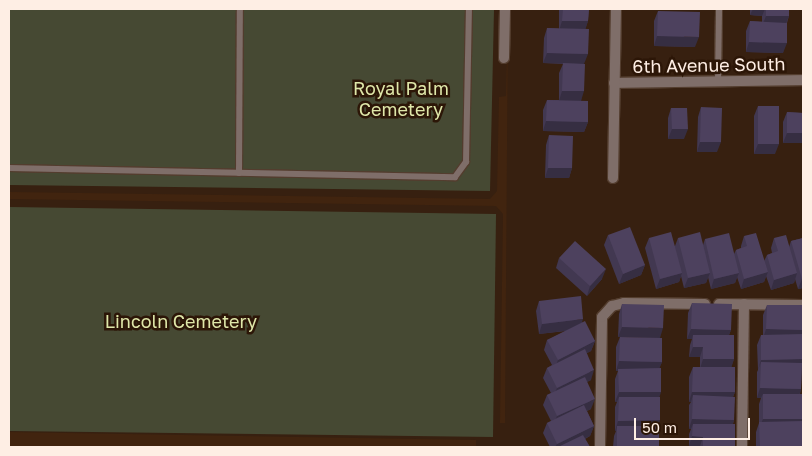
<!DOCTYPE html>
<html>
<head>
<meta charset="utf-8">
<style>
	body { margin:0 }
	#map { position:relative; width:812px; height:456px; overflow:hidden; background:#372010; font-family:"Golos Text",sans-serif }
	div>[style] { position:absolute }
	.built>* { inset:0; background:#41240f }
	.green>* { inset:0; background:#464933 }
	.roads { filter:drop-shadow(1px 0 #533d2e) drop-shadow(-1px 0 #533d2e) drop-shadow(0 1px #533d2e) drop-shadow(0 -1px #533d2e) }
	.lane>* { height:6px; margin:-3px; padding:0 3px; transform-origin:3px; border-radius:3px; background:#7f6e69 }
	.street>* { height:10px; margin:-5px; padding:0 5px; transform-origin:5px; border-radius:5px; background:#7f6e69 }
	.wall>* { inset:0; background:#423851 }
	.shaded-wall>* { inset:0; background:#362e42 }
	.building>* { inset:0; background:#4d415e }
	span { translate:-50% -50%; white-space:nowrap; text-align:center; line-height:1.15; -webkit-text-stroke:5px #2c1607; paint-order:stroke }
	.street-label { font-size:18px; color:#feeee4 }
	.park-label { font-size:18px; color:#dfe7a9 }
	.frame { position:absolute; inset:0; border:10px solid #feeee4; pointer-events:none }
	.scale { position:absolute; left:634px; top:418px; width:116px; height:22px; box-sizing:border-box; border:2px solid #feeee4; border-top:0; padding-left:6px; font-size:15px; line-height:18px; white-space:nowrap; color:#feeee4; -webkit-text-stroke:4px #2c1607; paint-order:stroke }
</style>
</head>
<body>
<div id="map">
	<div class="built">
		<i style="clip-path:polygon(508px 9px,505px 423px,500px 423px,503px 214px,496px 206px,9px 199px,9px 192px,490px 199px,497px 191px,499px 97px,506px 96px)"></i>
		<i style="clip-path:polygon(9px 432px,476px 440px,476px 447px,9px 447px)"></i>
	</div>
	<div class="green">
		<i style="clip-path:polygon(9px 9px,494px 9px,490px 191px,9px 185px)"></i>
		<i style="clip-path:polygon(9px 207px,496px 214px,493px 437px,9px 431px)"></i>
	</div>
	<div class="roads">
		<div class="lane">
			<i style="left:718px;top:81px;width:72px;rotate:-89.2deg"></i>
			<i style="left:9px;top:168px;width:446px;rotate:1.2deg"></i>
			<i style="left:455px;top:177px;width:19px;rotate:-54deg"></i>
			<i style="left:466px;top:162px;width:153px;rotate:-88.9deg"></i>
			<i style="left:239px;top:173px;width:164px;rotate:-89.7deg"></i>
		</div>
		<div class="street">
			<i style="left:504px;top:58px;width:49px;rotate:-88.8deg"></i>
			<i style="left:614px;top:83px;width:189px;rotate:-0.9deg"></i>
			<i style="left:613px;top:178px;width:169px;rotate:-89deg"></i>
			<i style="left:719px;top:304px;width:84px;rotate:0.7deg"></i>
			<i style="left:600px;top:447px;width:130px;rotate:-89.1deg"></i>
			<i style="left:602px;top:317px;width:15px;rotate:-48deg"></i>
			<i style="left:612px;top:306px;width:12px;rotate:-14deg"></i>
			<i style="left:624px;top:303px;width:81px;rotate:0.7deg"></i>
			<i style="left:742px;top:447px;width:143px;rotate:-89.2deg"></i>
		</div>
	</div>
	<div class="wall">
		<i style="clip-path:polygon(559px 9px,589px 9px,588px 21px,585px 29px,584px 64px,581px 101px,588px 122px,584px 132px,543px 131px,543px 110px,547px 100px,559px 100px,559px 73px,563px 64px,543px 63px,544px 38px,547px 28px,559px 29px)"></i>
		<i style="clip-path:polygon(750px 9px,789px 9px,789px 16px,787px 23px,783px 53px,746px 52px,746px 31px,750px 21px,762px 22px,762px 16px,750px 15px)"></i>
		<i style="clip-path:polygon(658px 11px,695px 47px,654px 46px,654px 21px)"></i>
		<i style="clip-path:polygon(758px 106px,775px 154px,754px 154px,754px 116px)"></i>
		<i style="clip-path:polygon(701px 107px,717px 152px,697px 152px,698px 117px)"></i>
		<i style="clip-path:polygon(671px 108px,684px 139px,668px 139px,668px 118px)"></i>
		<i style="clip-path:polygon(787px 112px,803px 113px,803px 143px,783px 143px,783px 122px)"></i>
		<i style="clip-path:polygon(549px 135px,572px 168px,569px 178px,545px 178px,546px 145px)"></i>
		<i style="clip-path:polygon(608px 235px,645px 265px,641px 275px,619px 284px,604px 245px)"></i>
		<i style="clip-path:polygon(744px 236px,764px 261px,767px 255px,772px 253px,771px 248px,774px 238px,789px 247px,791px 241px,803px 238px,803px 288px,798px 289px,795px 279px,794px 283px,771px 290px,766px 276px,764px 282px,741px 289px,737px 277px,735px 283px,711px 289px,708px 277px,706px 283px,684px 288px,681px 276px,679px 282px,656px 289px,645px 248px,649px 238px,675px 246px,678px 238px,703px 245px,705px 239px,734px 254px,736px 250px,741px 248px,741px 246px)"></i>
		<i style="clip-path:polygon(559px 258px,602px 279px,587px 296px,556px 268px)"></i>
		<i style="clip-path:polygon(539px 301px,582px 322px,595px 341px,591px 351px,587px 353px,591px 380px,587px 382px,591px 409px,587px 411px,594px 426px,590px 436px,585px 439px,590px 447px,550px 447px,543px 433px,547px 423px,551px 421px,543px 405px,547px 395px,551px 393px,543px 378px,547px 368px,552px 365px,544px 350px,547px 340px,566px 331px,539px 334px,536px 311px)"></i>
		<i style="clip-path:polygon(692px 303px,731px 330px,729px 335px,734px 359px,731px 367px,735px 392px,733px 397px,734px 420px,733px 424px,735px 447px,700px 447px,700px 446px,689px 446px,689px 434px,691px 429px,689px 429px,689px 405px,691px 402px,689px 402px,689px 377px,693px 367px,700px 367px,700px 357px,689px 357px,690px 345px,692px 339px,687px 339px,688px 313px)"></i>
		<i style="clip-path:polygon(622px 304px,660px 338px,618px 337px,619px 314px)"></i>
		<i style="clip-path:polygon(767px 305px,803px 305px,803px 359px,802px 363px,801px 389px,800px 394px,803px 421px,803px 447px,756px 447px,756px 432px,759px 423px,759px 404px,761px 398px,757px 398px,757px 372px,758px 370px,757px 345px,761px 335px,763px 335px,763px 315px)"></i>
		<i style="clip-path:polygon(620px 337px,662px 362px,659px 368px,658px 426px,659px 447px,613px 447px,614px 436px,616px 431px,615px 431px,615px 407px,617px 402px,615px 402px,615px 379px,618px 371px,616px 371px,616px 347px)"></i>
	</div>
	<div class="shaded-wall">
		<i style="clip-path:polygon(753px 9px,765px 9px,762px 16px,750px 15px)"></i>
		<i style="clip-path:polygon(766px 16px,789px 16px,785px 26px,762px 26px)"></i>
		<i style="clip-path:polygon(562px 21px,588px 21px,585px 31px,559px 31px)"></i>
		<i style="clip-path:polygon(657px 36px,699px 37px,695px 47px,654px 46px)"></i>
		<i style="clip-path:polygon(749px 42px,787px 43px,783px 53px,746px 52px)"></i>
		<i style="clip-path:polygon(547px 53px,588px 54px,584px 64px,543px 63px)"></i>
		<i style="clip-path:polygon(562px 91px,584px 91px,581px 101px,559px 101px)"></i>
		<i style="clip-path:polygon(546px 121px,588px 122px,584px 132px,543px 131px)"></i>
		<i style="clip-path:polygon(672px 129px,688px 129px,684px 139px,668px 139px)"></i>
		<i style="clip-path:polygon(787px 133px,803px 133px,803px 143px,783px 143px)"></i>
		<i style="clip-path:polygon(700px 142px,721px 142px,717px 152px,697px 152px)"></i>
		<i style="clip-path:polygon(758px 144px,779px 144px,775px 154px,754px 154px)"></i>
		<i style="clip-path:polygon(548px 168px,572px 168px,569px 178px,545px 178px)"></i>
		<i style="clip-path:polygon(645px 265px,641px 275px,619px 284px,623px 274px)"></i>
		<i style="clip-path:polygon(606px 269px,602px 279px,587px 296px,590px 286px)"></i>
		<i style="clip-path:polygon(768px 272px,764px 282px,741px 289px,744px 279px)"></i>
		<i style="clip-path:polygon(682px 273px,679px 282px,656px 289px,660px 279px)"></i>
		<i style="clip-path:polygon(710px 273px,706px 283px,684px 288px,688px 278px)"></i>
		<i style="clip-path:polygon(739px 273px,735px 283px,711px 289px,714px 279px)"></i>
		<i style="clip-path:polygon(797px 273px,794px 283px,771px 290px,774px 280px)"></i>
		<i style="clip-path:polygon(802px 279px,803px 279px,803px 288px,798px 289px)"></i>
		<i style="clip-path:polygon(583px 319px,580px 329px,539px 334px,542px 324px)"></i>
		<i style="clip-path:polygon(622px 327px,663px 328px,660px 338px,618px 337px)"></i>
		<i style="clip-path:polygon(691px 329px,731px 330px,727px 340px,693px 335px,692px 339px,687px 339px)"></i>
		<i style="clip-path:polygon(766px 329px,803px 330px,803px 340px,763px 339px)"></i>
		<i style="clip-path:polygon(595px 341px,591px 351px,554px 370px,558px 360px)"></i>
		<i style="clip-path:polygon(693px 347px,703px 347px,700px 357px,689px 357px)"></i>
		<i style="clip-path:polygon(703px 359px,734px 359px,731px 369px,700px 369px)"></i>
		<i style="clip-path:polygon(803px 359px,800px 369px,761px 362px,758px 370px,761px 360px)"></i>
		<i style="clip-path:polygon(619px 361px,662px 362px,658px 372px,618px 369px,618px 371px,616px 371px)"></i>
		<i style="clip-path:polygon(594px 370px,591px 380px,553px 398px,557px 388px)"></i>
		<i style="clip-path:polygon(760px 388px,801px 389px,798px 399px,763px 394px,761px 398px,757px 398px)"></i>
		<i style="clip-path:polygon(619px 392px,661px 392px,658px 402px,619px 397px,617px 402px,615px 402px)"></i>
		<i style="clip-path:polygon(692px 392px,735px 392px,731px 402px,693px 395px,691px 402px,689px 402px)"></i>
		<i style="clip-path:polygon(595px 399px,591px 409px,553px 426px,557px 416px)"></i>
		<i style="clip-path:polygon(692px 419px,734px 420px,731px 430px,693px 424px,691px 429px,689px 429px)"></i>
		<i style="clip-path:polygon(763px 419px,803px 419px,803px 420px,800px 429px,759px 429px)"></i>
		<i style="clip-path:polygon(660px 420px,657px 430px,617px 426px,616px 431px,615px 431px,618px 421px)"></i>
		<i style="clip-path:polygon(594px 426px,590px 436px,567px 447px,555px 447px,557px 444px)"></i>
		<i style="clip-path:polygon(692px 436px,703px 437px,700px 446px,689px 446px)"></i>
	</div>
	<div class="building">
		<i style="clip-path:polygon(563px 9px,589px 9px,588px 21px,562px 21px)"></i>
		<i style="clip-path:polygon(766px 9px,789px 9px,789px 16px,766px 16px)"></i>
		<i style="clip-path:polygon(658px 11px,700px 12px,699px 37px,657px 36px)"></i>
		<i style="clip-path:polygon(750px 21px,787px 23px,787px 43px,749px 42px)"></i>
		<i style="clip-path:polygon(547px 28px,589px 29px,588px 54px,547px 53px)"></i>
		<i style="clip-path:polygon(563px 63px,585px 64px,584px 91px,562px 91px)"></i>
		<i style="clip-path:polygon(547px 100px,588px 101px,588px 122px,546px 121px)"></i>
		<i style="clip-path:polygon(758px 106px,779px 106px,779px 144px,758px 144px)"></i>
		<i style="clip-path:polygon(701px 107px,722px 108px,721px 142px,700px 142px)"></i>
		<i style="clip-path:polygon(671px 108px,687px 108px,688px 129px,672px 129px)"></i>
		<i style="clip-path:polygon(787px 112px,803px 113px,803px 133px,787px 133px)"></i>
		<i style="clip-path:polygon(549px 135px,573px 136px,572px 168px,548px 168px)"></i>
		<i style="clip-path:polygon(630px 227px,645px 265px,623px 274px,608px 235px)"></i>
		<i style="clip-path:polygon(671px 232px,682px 273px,660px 279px,649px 238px)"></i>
		<i style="clip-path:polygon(700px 232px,710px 273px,688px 278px,678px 238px)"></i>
		<i style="clip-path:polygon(729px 233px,739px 273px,714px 279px,705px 239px)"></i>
		<i style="clip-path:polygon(756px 233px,768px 272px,744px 279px,736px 250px,747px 246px,744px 236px)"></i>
		<i style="clip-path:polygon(786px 235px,797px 273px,774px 280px,767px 255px,778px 251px,774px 238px)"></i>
		<i style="clip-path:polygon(803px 238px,803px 279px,802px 279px,791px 241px)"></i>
		<i style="clip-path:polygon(575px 241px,606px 269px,590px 286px,559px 258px)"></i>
		<i style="clip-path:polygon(581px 296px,583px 319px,542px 324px,539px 301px)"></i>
		<i style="clip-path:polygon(692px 303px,732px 304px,731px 330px,691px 329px)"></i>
		<i style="clip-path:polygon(622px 304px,664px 305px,663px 328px,622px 327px)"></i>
		<i style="clip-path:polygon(767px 305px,803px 305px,803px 330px,766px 329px)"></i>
		<i style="clip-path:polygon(585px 321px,595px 341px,558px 360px,547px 340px)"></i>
		<i style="clip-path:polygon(803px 334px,803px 359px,761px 360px,761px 335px)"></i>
		<i style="clip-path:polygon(693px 335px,734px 335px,734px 359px,703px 359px,703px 347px,693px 347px)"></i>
		<i style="clip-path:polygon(620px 337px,662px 338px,662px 362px,619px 361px)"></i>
		<i style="clip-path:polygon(585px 349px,594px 370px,557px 388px,547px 368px)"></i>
		<i style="clip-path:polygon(761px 362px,802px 363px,801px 389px,760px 388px)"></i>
		<i style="clip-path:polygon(693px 367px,735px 367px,735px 392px,692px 392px)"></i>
		<i style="clip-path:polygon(661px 368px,661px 392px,619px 392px,618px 369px)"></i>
		<i style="clip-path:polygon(585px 377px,595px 399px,557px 416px,547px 395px)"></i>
		<i style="clip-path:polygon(763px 394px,803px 394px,803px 419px,763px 419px)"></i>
		<i style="clip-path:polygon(693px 395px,735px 397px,734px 420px,692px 419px)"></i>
		<i style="clip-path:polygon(619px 397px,660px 397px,660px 420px,618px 421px)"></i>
		<i style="clip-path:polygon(584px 405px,594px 426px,557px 444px,547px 423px)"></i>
		<i style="clip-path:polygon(803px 421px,803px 446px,760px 447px,759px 422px)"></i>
		<i style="clip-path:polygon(693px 424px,735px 424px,735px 447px,703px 447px,703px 437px,692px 436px)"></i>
		<i style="clip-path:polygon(617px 426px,659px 426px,659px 447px,617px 447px)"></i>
		<i style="clip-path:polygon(583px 435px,590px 447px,558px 447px)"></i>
	</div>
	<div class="street-label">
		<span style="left:709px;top:65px;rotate:-1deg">6th Avenue South</span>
	</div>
	<div class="park-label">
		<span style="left:401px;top:99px">Royal Palm<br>Cemetery</span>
		<span style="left:181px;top:321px">Lincoln Cemetery</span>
	</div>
	<div class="frame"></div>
	<div class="scale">50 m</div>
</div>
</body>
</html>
